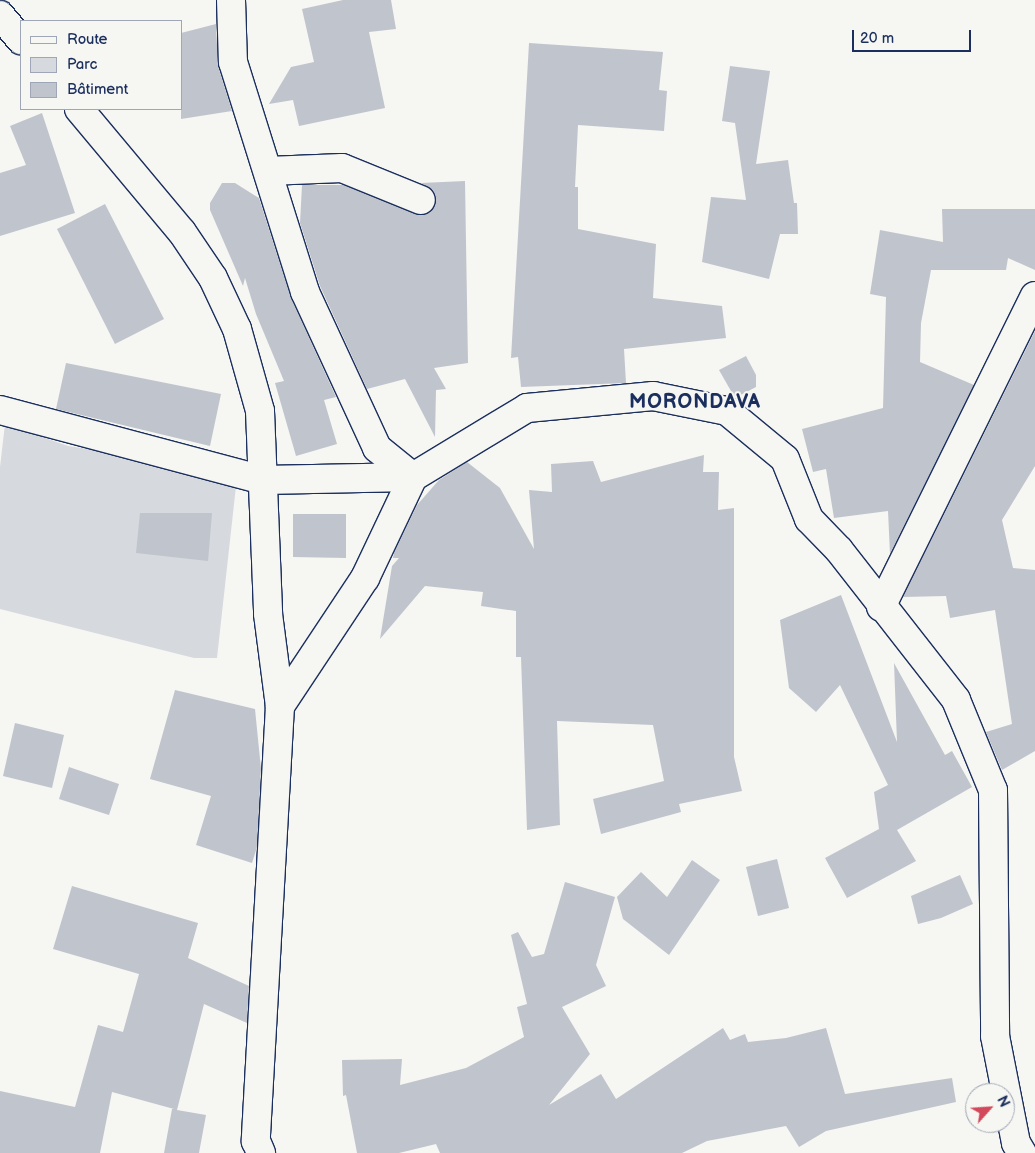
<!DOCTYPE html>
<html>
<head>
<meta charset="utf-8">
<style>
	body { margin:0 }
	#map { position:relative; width:1035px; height:1153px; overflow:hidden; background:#f6f6f2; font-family:"Balsamiq Sans",sans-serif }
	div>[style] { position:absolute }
	.green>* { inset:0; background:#d6d9dd }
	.building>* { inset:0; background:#c0c4cd }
	.roads { filter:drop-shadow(1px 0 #1b2f5e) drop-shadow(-1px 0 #1b2f5e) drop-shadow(0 1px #1b2f5e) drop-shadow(0 -1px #1b2f5e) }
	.minor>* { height:28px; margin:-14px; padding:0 14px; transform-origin:14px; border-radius:14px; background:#f6f6f2 }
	span { translate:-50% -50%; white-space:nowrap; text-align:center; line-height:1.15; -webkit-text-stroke:4px #f6f6f2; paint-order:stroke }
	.district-label { font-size:20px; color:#1b2f5e; font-weight:700; letter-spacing:1px }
	.legend { position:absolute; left:20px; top:20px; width:162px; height:90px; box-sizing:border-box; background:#f6f6f2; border:1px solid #9ea6b7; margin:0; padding:6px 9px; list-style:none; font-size:15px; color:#1b2f5e }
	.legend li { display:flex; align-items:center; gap:10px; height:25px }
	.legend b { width:25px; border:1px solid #9ea6b7 }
	.north { position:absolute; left:965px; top:1083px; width:50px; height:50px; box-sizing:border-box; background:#f6f6f2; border:1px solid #9ea6b7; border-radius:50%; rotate:64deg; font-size:14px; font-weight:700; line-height:20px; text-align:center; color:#1b2f5e }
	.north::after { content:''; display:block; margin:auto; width:18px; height:22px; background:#d1495b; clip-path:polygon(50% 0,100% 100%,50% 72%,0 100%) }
	.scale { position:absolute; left:852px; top:30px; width:119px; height:22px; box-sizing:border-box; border:2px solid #1b2f5e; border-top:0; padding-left:6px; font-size:15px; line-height:18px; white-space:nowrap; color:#1b2f5e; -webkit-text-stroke:4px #f6f6f2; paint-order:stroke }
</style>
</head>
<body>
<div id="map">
	<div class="green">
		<i style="clip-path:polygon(5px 424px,68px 446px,160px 460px,236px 486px,217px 658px,194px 658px,0 609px,0 467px)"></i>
	</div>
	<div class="building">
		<i style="clip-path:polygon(343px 0,391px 0,396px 29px,369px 32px,385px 108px,299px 126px,293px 100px,269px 104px,291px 67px,314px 62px,302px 9px)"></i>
		<i style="clip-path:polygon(216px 24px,218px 66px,232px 111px,181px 119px,181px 33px)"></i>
		<i style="clip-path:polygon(529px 43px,663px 52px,659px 90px,667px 91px,664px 131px,578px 125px,575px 187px,578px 187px,578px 229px,656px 244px,653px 298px,722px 306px,726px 338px,624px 349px,626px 383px,521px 387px,518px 357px,511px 358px)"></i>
		<i style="clip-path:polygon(730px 66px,770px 71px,756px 164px,788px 160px,794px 203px,797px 203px,798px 234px,780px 234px,769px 279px,702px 262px,711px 197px,746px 200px,735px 123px,722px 121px)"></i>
		<i style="clip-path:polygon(42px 113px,75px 213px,0 236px,0 173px,26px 165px,10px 126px)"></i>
		<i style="clip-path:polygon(465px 181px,468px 363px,434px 368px,446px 389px,436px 390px,435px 437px,405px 379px,367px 389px,320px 286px,300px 223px,302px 185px,344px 185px,423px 215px,431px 212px,436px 198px,433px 190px,421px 183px)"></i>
		<i style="clip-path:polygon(222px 183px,235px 183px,259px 198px,291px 298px,336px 397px,324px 400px,337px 444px,296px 456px,275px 383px,284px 381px,256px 314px,245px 278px,243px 286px,210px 210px,210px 203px)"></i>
		<i style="clip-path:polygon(105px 204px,164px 319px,115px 344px,57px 229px)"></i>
		<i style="clip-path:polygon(942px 209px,1035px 209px,1035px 270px,1008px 258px,1006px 270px,931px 270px,921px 323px,920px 362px,974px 385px,890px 554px,888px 511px,834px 518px,826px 469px,813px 472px,802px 429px,883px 408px,886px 297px,870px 294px,880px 230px,943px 242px)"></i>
		<i style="clip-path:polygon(1035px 331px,1035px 466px,1002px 520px,1013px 568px,1035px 570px,1035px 751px,1002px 770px,986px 732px,1012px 724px,995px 610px,950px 618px,946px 596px,903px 597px)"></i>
		<i style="clip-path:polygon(746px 356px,756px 375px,756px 387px,735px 398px,719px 370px)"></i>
		<i style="clip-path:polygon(66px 363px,221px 394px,210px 446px,56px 409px)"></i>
		<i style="clip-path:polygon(704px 455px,703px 472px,719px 472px,718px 510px,734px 508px,734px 757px,742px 791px,679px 804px,681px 812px,601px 834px,593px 799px,664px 781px,653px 725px,557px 721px,560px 825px,527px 830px,521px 657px,516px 657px,516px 611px,481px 606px,483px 592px,425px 586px,380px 639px,392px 566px,399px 558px,393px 558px,394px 553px,417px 505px,439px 480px,467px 462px,500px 488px,534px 549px,529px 490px,552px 492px,551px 464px,593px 461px,601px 482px)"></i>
		<i style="clip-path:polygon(140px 513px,212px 513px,208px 561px,136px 553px)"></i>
		<i style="clip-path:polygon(293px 514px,346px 514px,346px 558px,293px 557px)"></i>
		<i style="clip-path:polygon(841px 595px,897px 742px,894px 663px,945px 755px,952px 751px,972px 787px,897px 830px,916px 861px,847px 898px,825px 858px,879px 829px,874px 792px,888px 785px,840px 685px,816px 712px,789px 688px,780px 620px)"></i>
		<i style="clip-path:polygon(175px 690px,255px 709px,261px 769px,257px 847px,252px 863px,196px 845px,211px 796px,150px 779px)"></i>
		<i style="clip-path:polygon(15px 723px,64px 735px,52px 788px,3px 776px)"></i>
		<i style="clip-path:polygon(69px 767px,119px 784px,109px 815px,59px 799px)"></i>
		<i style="clip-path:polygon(777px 859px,789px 908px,758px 916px,746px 867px)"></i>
		<i style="clip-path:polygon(692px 860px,720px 880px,669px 955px,623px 919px,617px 897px,641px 872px,667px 897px)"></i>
		<i style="clip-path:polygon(960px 875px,973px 904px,941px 918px,918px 924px,911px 896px)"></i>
		<i style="clip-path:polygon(565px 882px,615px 897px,596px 965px,606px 986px,562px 1007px,590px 1054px,549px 1105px,601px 1074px,616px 1099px,723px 1028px,730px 1040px,745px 1034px,748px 1042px,786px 1038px,826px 1028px,845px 1094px,952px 1078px,956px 1102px,826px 1131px,799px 1147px,786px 1126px,707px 1141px,682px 1153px,440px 1153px,436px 1144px,399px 1153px,357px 1153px,346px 1095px,343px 1096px,342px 1060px,402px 1059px,400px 1085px,466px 1068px,524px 1037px,517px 1007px,527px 1004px,511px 935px,518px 932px,532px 957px,544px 954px)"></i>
		<i style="clip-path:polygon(72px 886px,198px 923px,188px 958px,249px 986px,247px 1023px,204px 1004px,177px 1110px,206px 1115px,199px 1153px,164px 1153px,172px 1109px,174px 1109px,112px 1092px,100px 1153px,0 1153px,0 1091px,75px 1107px,98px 1025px,123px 1032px,139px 974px,53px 949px)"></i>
	</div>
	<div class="roads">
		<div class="minor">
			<i style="left:231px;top:0;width:62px;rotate:88.2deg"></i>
			<i style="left:233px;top:62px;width:241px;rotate:72.6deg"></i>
			<i style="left:305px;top:292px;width:172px;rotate:65.2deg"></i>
			<i style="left:377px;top:448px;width:46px;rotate:38.9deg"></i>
			<i style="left:0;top:15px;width:33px;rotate:50deg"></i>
			<i style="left:79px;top:109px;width:160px;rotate:50.1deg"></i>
			<i style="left:182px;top:232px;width:55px;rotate:56deg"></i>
			<i style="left:213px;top:278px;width:56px;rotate:64.8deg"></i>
			<i style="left:237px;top:329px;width:85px;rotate:74.3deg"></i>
			<i style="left:260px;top:411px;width:203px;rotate:87.7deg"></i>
			<i style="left:268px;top:614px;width:93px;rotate:82.6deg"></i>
			<i style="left:280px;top:706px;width:436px;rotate:93.2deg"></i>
			<i style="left:256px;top:1141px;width:13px;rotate:67deg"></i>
			<i style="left:268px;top:171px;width:74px;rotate:-2.3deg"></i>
			<i style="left:342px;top:168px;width:85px;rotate:22.1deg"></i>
			<i style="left:0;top:410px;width:272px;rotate:14.9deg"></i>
			<i style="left:263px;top:480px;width:150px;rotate:-1.1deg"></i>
			<i style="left:413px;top:477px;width:133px;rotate:-31.2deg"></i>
			<i style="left:527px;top:408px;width:127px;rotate:-5.4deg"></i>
			<i style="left:653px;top:396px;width:76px;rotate:11.5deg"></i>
			<i style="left:727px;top:411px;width:75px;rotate:39.6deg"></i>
			<i style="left:785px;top:459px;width:65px;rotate:68.2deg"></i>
			<i style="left:809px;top:519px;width:43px;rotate:45.9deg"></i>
			<i style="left:839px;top:550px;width:190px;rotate:52deg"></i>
			<i style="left:956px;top:700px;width:97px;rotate:67.7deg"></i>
			<i style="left:993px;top:790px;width:246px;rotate:89.5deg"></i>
			<i style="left:995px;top:1036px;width:109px;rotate:78.9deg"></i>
			<i style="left:1016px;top:1143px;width:12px;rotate:59deg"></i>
			<i style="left:881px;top:607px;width:347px;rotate:-63.7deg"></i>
			<i style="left:280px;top:706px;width:154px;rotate:-56.4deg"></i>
			<i style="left:365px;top:578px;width:112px;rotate:-64.6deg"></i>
		</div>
	</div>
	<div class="district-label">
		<span style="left:695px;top:402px">MORONDAVA</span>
	</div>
	<ul class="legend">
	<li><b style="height:6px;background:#f6f6f2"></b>Route</li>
	<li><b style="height:14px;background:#d6d9dd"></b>Parc</li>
	<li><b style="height:14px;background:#c0c4cd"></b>Bâtiment</li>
	</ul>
	<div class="north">N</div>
	<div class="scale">20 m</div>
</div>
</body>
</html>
